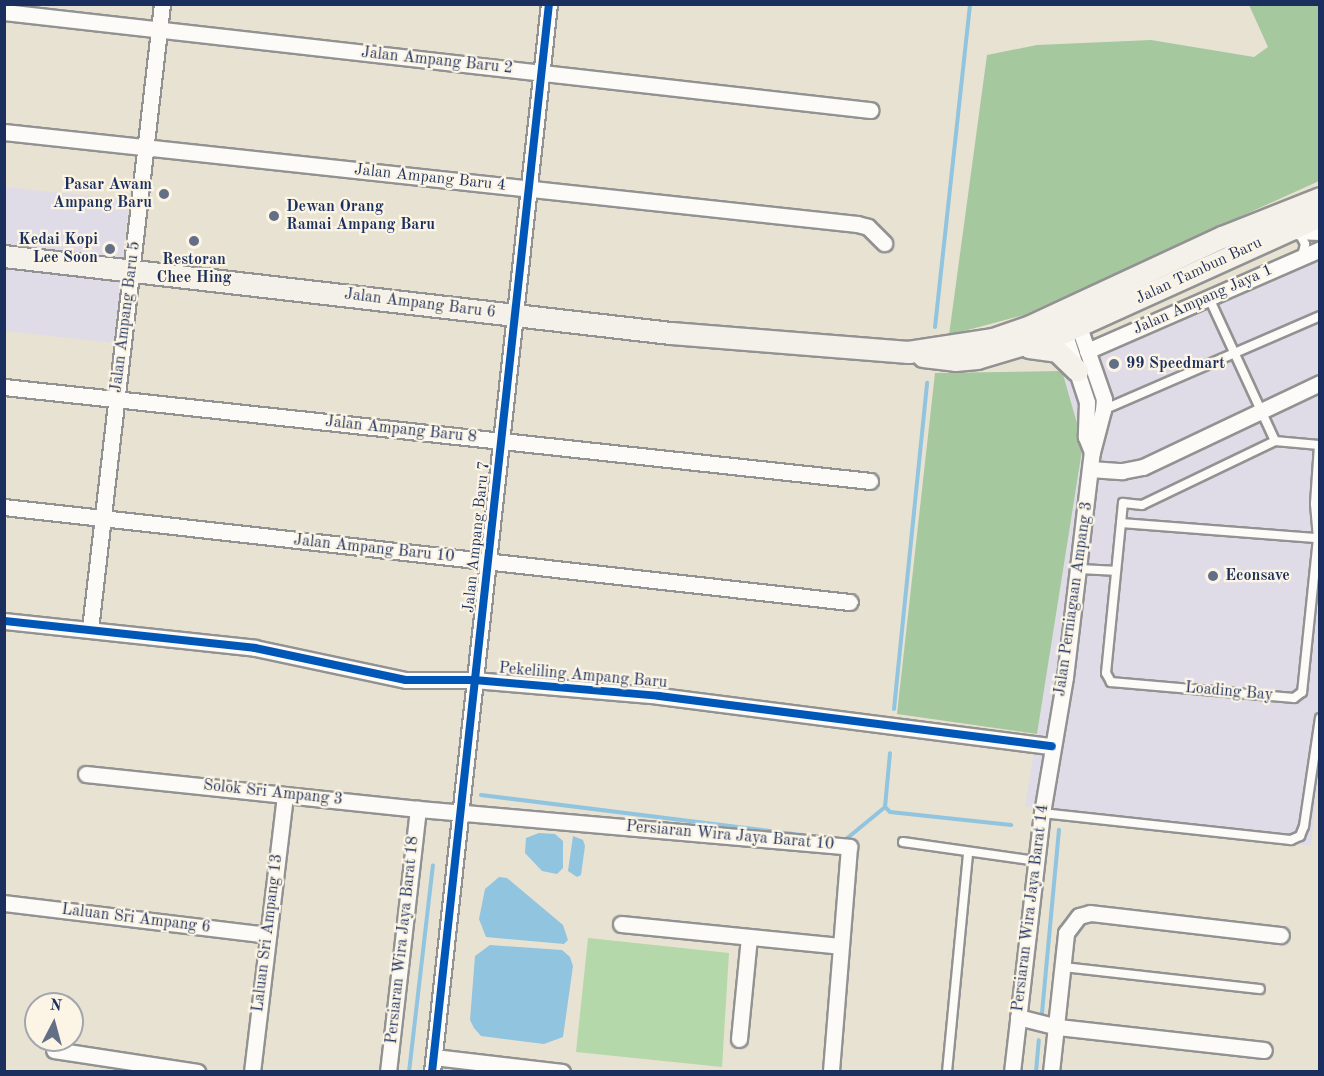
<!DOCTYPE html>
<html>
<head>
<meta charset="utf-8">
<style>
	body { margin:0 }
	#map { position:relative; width:1324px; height:1076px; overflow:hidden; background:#e8e2d2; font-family:"Old Standard TT",serif }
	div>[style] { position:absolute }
	.built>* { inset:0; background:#dfdce7 }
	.green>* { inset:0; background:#b4d8aa }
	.forest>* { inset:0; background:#a5c89f }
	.water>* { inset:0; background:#91c4df }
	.stream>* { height:4px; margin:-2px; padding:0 2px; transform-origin:2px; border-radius:2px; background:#91c4df }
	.roads { filter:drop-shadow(2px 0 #929292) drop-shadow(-2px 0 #929292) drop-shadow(0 2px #929292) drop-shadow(0 -2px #929292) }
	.service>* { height:8px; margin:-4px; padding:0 4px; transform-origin:4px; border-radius:4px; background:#fcfbf8 }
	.minor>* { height:15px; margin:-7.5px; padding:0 7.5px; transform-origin:7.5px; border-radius:7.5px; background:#fcfbf8 }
	.secondary>* { height:21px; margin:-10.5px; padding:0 10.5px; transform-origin:10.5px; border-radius:10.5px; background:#f4f0ea }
	.cycleway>* { height:8px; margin:-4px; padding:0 4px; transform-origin:4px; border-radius:4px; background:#0057b8 }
	.dots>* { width:16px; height:16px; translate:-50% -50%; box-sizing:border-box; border:3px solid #fcf5e5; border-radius:50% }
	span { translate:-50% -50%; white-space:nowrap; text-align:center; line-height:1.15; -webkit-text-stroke:4.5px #fcf5e5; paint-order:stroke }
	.street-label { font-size:16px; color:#1b2f5e }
	.poi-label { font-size:16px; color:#1b2f5e; font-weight:700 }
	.right { translate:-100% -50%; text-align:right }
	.left { translate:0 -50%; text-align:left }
	.frame { position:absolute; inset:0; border:6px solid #1b2f5e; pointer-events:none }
	.north { position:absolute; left:24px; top:992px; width:60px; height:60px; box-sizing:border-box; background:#fcf5e5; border:2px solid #a2a6af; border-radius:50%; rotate:6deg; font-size:16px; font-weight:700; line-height:24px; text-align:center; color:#1b2f5e }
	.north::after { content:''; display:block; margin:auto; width:21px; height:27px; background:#636e87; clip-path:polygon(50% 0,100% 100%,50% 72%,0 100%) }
</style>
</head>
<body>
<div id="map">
	<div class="built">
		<i style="clip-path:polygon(5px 187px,129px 200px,114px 343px,5px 331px)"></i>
		<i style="clip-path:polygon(1319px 253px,1320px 757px,1311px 846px,1025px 806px,1083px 444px,1058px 359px)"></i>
	</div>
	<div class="green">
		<i style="clip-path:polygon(588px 938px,729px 953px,722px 1067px,576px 1052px)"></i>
	</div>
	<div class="forest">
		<i style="clip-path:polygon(1249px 5px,1319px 5px,1319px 181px,1024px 315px,949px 335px,987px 55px,1037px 45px,1151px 40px,1254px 57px,1268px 47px)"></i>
		<i style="clip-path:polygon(1062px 371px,1083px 444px,1037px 734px,897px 714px,935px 373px)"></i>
	</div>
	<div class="water">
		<i style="clip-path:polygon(539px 833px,555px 834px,563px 841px,563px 868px,557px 874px,542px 871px,525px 853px,526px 838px)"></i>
		<i style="clip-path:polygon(573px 836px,583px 840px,585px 846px,581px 875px,577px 877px,568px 871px)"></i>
		<i style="clip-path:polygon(499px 877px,507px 878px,563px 925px,568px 940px,564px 944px,486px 937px,479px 919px,485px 889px)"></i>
		<i style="clip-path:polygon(490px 945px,562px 950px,570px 957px,573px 966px,563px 1037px,544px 1044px,481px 1036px,474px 1028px,470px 1020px,475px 956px)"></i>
	</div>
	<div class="stream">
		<i style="left:935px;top:327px;width:325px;rotate:-83.8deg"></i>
		<i style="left:894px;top:709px;width:328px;rotate:-84.2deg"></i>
		<i style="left:481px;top:795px;width:347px;rotate:7.1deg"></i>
		<i style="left:885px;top:807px;width:7px;rotate:45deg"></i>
		<i style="left:890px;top:812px;width:122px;rotate:6.1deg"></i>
		<i style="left:845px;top:840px;width:52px;rotate:-39.5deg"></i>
		<i style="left:885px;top:807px;width:54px;rotate:-84.7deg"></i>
		<i style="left:1042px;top:1013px;width:184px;rotate:-84.7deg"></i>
		<i style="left:409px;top:1072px;width:208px;rotate:-83.4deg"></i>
		<i style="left:1036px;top:1072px;width:32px;rotate:-85deg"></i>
	</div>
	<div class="roads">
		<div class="service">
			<i style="left:1298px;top:231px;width:15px;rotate:62deg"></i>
			<i style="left:1305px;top:244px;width:12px;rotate:104deg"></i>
			<i style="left:1209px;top:298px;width:157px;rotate:65.2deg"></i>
			<i style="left:1103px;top:410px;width:236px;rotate:-23.4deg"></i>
			<i style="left:1275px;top:441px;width:44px;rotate:5.2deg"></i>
			<i style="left:1319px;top:445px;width:59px;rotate:93.9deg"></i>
			<i style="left:1315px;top:504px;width:34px;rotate:85deg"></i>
			<i style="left:1318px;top:538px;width:155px;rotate:95.9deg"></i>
			<i style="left:1302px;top:692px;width:10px;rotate:143deg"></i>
			<i style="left:1294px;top:698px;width:184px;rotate:-175deg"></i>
			<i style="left:1111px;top:682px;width:10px;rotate:-119deg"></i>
			<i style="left:1106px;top:673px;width:171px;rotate:-84.3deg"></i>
			<i style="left:1123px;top:503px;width:19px;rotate:6deg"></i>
			<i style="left:1142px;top:505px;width:148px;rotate:-25.7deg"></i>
			<i style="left:1121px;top:523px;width:198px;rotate:4.4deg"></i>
			<i style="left:1079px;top:569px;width:35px;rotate:3deg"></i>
			<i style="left:1042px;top:813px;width:250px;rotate:6.2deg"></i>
			<i style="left:1291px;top:840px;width:10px;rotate:-24deg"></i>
			<i style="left:1300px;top:836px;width:11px;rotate:-68deg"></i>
			<i style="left:1304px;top:826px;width:109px;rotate:-81.6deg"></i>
			<i style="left:903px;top:842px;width:134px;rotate:8.1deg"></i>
			<i style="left:1063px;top:967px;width:198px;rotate:6.4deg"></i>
			<i style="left:947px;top:1072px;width:220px;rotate:-84.5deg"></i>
		</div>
		<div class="minor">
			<i style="left:4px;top:12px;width:872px;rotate:6.46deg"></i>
			<i style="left:4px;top:132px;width:858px;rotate:6.16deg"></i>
			<i style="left:857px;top:224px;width:11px;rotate:15deg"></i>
			<i style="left:868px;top:227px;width:23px;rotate:45deg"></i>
			<i style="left:1293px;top:231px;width:27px;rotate:2deg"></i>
			<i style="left:1064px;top:332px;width:74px;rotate:71.8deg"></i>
			<i style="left:1087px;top:402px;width:35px;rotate:92deg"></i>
			<i style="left:1086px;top:437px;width:16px;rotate:68deg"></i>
			<i style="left:1087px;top:351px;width:254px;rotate:-23.6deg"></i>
			<i style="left:4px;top:387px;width:871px;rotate:6.19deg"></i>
			<i style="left:1090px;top:469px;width:32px;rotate:4deg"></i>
			<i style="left:1122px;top:471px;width:21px;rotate:-11deg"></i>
			<i style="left:1143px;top:467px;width:196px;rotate:-25.4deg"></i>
			<i style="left:4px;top:507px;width:851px;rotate:6.41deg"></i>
			<i style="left:4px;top:621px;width:252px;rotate:6.1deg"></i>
			<i style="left:255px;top:648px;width:154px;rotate:12deg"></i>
			<i style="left:406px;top:680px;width:68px"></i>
			<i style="left:474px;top:680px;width:186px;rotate:4.9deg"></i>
			<i style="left:659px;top:696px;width:396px;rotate:7.3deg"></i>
			<i style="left:90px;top:629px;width:629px;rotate:-83.43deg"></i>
			<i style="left:86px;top:774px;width:334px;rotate:6deg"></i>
			<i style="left:418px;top:809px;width:433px;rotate:5deg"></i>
			<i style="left:849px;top:847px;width:226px;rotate:94.6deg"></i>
			<i style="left:4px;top:903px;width:266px;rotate:6.9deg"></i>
			<i style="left:621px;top:924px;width:220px;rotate:5.7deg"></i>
			<i style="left:1018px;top:1017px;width:41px;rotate:14deg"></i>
			<i style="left:1058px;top:1027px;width:207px;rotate:6.4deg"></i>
			<i style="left:739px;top:1039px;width:102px;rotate:-84.4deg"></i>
			<i style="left:54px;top:1050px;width:145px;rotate:8.7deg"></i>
			<i style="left:434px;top:1057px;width:129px;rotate:6.7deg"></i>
			<i style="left:252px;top:1072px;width:279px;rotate:-83.2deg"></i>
			<i style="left:388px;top:1072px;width:265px;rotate:-83.5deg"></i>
			<i style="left:432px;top:1072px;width:1074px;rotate:-83.75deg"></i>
			<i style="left:1012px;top:1072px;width:261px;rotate:-83.4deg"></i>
			<i style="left:1042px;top:813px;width:138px;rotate:-80.4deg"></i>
			<i style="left:1065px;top:677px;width:227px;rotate:-83.2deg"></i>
			<i style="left:1092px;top:452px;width:43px;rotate:-75.3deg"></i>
			<i style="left:1103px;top:410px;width:11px;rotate:-85deg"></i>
			<i style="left:1104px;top:399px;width:76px;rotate:-109.1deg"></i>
			<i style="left:1051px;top:1072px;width:140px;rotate:-83.8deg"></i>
			<i style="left:1066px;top:933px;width:21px;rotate:-53deg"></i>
			<i style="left:1079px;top:916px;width:11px;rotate:-15deg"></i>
			<i style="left:1090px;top:913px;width:192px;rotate:6.6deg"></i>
		</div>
		<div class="secondary">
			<i style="left:4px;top:256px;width:671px;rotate:6.59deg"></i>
			<i style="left:671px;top:333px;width:238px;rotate:4.6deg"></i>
			<i style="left:908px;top:352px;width:86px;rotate:-8.7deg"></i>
			<i style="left:993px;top:339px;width:39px;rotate:-19deg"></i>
			<i style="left:1030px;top:326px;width:212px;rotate:-24.9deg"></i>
			<i style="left:1222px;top:237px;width:105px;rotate:-21.7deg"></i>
			<i style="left:1029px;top:347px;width:28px;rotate:8deg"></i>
			<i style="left:1057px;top:351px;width:28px;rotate:44deg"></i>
			<i style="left:923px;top:356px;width:32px;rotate:7deg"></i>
			<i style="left:955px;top:360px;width:22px;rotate:-5deg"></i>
			<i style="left:977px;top:358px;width:91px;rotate:-16.6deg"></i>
			<i style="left:1064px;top:332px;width:281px;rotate:-24.4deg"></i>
		</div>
	</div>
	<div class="cycleway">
		<i style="left:4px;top:621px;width:252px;rotate:6.1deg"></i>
		<i style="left:255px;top:648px;width:154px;rotate:12deg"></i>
		<i style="left:406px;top:680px;width:68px"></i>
		<i style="left:474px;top:680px;width:186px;rotate:4.9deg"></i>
		<i style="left:659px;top:696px;width:396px;rotate:7.3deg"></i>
		<i style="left:432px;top:1072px;width:1074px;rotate:-83.75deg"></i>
	</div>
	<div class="dots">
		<i style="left:164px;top:194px;background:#636e87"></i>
		<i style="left:274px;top:216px;background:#636e87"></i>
		<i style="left:194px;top:241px;background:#636e87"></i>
		<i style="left:110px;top:249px;background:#636e87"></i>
		<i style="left:1114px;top:364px;background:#636e87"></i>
		<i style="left:1213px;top:576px;background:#636e87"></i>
	</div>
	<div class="street-label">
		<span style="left:437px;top:61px;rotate:6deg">Jalan Ampang Baru 2</span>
		<span style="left:430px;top:178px;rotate:6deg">Jalan Ampang Baru 4</span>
		<span style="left:1199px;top:271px;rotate:-25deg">Jalan Tambun Baru</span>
		<span style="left:1203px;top:300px;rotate:-24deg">Jalan Ampang Jaya 1</span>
		<span style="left:420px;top:304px;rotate:7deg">Jalan Ampang Baru 6</span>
		<span style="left:126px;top:317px;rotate:-83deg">Jalan Ampang Baru 5</span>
		<span style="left:401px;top:430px;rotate:6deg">Jalan Ampang Baru 8</span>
		<span style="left:477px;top:537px;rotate:-84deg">Jalan Ampang Baru 7</span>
		<span style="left:374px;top:549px;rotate:6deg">Jalan Ampang Baru 10</span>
		<span style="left:1074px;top:599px;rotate:-82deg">Jalan Perniagaan Ampang 3</span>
		<span style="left:583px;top:676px;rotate:5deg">Pekeliling Ampang Baru</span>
		<span style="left:1229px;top:692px;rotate:5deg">Loading Bay</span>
		<span style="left:273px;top:793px;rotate:6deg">Solok Sri Ampang 3</span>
		<span style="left:730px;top:836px;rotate:5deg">Persiaran Wira Jaya Barat 10</span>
		<span style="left:1031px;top:908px;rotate:-83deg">Persiaran Wira Jaya Barat 14</span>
		<span style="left:136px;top:919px;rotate:7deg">Laluan Sri Ampang 6</span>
		<span style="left:268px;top:933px;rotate:-83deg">Laluan Sri Ampang 13</span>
		<span style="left:403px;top:940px;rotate:-84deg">Persiaran Wira Jaya Barat 18</span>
	</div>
	<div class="poi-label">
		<span class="right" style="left:152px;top:194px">Pasar Awam<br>Ampang Baru</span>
		<span class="left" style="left:286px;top:216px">Dewan Orang<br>Ramai Ampang Baru</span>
		<span class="right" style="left:98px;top:249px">Kedai Kopi<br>Lee Soon</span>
		<span style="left:194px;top:269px">Restoran<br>Chee Hing</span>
		<span class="left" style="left:1126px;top:364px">99 Speedmart</span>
		<span class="left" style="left:1225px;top:576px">Econsave</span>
	</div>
	<div class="frame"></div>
	<div class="north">N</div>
</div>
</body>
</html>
